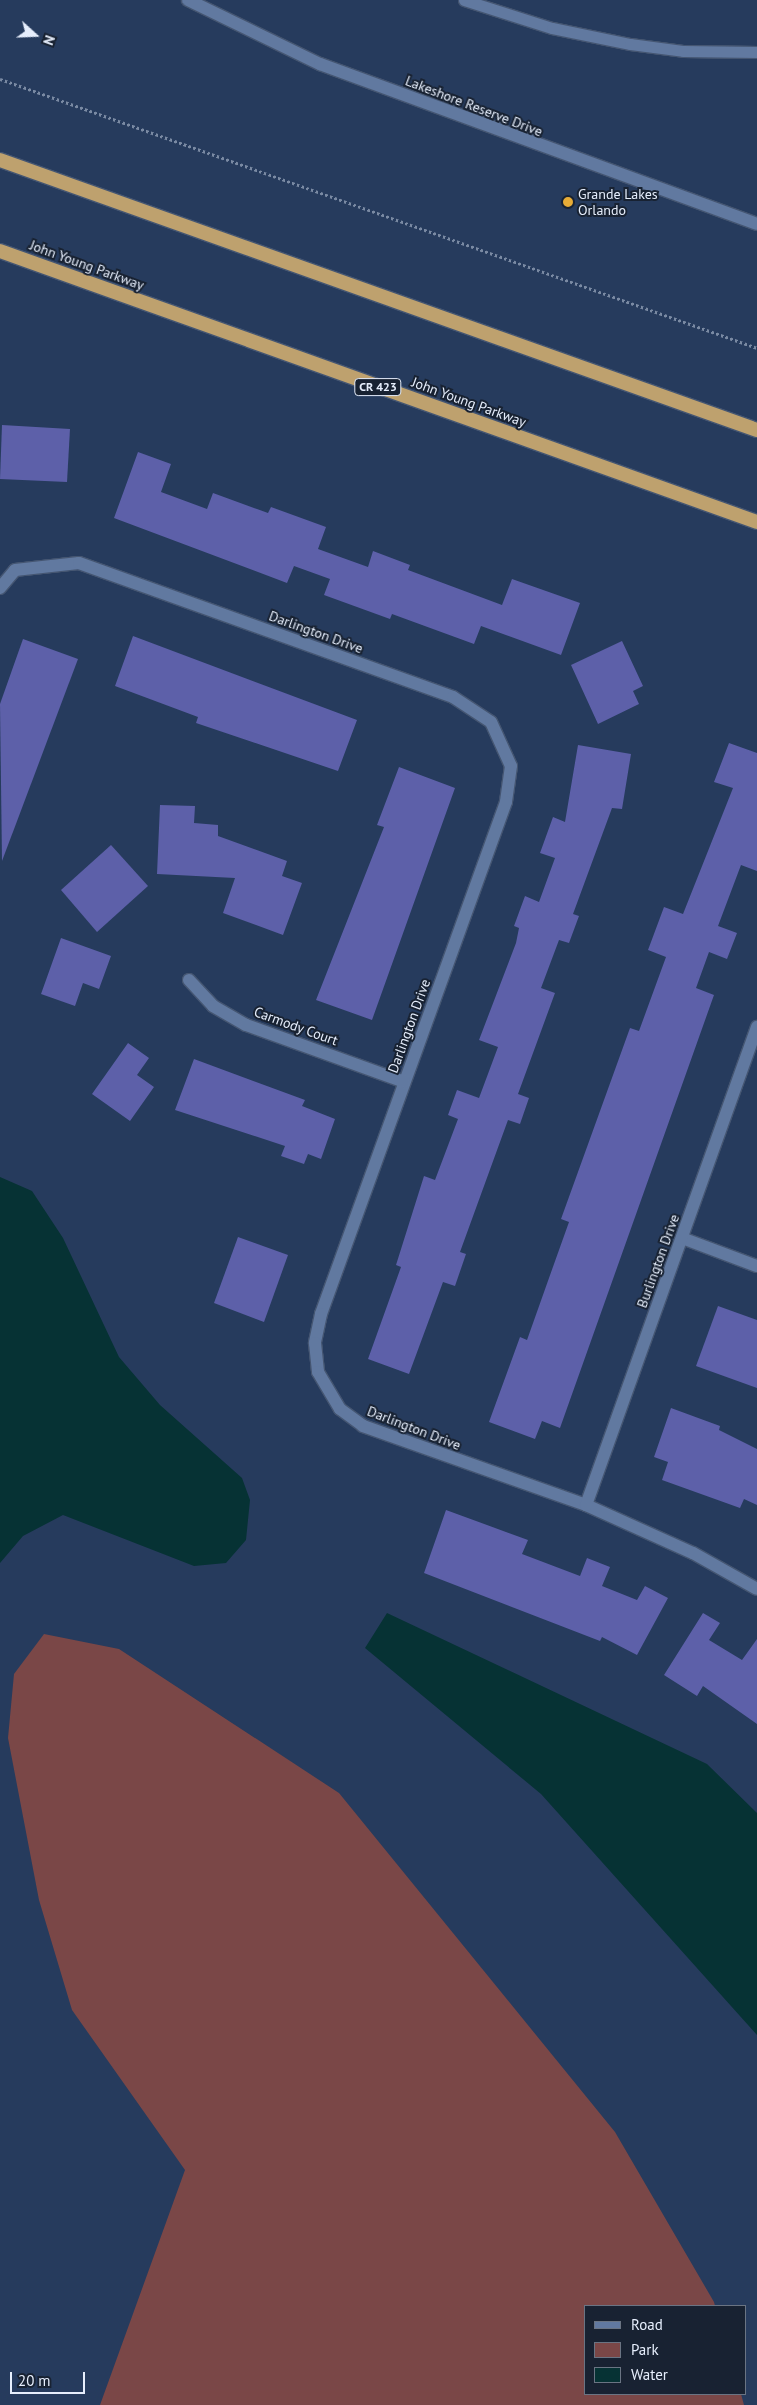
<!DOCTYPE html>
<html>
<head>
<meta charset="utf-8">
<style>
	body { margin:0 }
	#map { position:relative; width:757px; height:2405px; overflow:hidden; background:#263b5d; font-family:"PT Sans",sans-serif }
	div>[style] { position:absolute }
	.green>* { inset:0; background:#7a4747 }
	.water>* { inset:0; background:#063234 }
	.building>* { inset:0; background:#5d60a9 }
	.path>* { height:3px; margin-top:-1.5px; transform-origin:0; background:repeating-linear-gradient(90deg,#7a8aa3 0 2.5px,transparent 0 5px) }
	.roads { filter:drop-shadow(1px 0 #455672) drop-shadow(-1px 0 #455672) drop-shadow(0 1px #455672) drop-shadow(0 -1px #455672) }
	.service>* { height:11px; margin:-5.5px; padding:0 5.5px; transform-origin:5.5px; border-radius:5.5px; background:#6179a0 }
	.minor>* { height:12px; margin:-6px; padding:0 6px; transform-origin:6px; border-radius:6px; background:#6179a0 }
	.trunk>* { height:14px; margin:-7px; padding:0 7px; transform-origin:7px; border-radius:7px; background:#bea16e }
	.dots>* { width:14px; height:14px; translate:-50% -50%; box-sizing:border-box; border:2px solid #182232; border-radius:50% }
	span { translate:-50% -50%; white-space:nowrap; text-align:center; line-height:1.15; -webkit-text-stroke:4px #182232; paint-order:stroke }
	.shield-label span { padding:1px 4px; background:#182232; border:1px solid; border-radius:4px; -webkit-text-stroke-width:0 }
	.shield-label { font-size:12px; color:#e6eefc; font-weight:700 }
	.street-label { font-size:14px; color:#e6eefc }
	.poi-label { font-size:14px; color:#e6eefc }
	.left { translate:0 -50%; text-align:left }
	.legend { position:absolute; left:584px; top:2305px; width:162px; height:90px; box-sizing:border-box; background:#182232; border:1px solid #6a7483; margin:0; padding:6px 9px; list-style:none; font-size:15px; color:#e6eefc }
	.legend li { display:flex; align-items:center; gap:10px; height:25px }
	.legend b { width:25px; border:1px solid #6a7483 }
	.north { position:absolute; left:10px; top:10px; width:50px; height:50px; -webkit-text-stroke:4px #182232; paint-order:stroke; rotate:110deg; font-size:14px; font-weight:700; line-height:20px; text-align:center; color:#e6eefc }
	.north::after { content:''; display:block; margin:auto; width:18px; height:22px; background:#e6eefc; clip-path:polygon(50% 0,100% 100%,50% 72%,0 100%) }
	.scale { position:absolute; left:10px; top:2372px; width:75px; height:22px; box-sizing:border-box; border:2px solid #e6eefc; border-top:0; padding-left:6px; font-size:15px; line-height:18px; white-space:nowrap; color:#e6eefc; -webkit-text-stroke:4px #182232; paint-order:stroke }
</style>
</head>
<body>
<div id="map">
	<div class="green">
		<i style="clip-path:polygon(44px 1634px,119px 1649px,339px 1793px,615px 2132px,714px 2302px,715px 2306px,586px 2306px,586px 2394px,741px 2394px,744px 2405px,100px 2405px,185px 2170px,72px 2010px,39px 1900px,8px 1738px,14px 1674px)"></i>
	</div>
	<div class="water">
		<i style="clip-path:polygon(0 1177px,32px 1191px,63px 1238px,119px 1357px,160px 1405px,242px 1478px,250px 1500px,246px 1540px,226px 1563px,194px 1566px,63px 1515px,23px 1536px,0 1563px)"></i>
		<i style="clip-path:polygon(387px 1613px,707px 1764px,757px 1813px,757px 2035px,541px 1794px,365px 1648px)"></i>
	</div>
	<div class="building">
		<i style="clip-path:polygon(2px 425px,70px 429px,67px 482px,0 479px)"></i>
		<i style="clip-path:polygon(138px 452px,171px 464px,161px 492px,207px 509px,213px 493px,268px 513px,271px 507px,326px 527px,318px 549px,368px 567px,373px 551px,410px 565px,408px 570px,502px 605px,512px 579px,580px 603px,561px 655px,481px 626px,474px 644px,392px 614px,390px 619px,324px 595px,330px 579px,294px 566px,287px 583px,114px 518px)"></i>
		<i style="clip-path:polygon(133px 636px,357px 720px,338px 771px,196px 723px,198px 717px,115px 686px)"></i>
		<i style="clip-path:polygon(23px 639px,78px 659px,2px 861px,0 704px)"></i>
		<i style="clip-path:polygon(622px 641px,643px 686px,633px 691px,639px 704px,598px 724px,571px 665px)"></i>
		<i style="clip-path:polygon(729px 743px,757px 753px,757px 871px,741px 865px,718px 926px,737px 933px,727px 959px,709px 952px,696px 988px,714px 995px,560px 1428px,542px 1421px,535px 1439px,489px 1422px,520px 1337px,527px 1340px,549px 1278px,569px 1222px,561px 1219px,630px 1028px,639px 1031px,666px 957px,648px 950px,664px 907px,683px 914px,733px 788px,714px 782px)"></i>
		<i style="clip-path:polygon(578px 745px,631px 754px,622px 809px,612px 808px,573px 914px,579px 916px,569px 943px,559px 940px,541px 988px,555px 993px,518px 1094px,529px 1098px,520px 1124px,508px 1120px,460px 1252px,466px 1254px,455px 1286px,443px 1282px,409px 1374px,368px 1359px,401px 1267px,396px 1265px,424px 1176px,435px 1180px,458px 1119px,448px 1115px,457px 1090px,479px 1098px,498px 1047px,479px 1040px,516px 943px,519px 928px,514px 926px,525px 896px,539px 902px,555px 858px,540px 853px,553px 817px,565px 822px)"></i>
		<i style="clip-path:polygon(399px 767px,455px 788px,372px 1020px,316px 1000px,384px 827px,377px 825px)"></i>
		<i style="clip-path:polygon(160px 805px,195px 806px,194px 823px,218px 825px,218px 836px,287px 861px,282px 876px,302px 883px,283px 935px,223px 913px,235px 878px,157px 874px)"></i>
		<i style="clip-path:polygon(111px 845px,148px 886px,97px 932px,61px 890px)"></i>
		<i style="clip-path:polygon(61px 938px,111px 956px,99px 989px,83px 983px,75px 1006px,41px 994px)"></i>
		<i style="clip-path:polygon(128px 1043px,149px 1058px,137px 1075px,154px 1087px,130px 1121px,92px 1094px)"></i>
		<i style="clip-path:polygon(194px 1059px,305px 1100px,302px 1106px,335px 1119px,321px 1159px,308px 1154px,304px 1164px,281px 1156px,285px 1146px,175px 1110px)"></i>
		<i style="clip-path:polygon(238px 1237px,288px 1255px,264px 1322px,214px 1303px)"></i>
		<i style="clip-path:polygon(718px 1306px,757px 1320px,757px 1388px,696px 1366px)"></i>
		<i style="clip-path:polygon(671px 1408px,720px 1426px,719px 1430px,757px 1449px,757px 1505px,744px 1499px,740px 1508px,662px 1480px,668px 1462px,654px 1457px)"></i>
		<i style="clip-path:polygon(446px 1510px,528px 1540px,522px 1554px,580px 1576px,587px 1558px,610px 1567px,602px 1586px,637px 1600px,645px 1586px,668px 1598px,637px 1655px,602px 1637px,600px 1641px,424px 1573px)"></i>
		<i style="clip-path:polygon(703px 1613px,720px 1623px,709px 1640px,742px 1660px,757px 1639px,757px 1724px,703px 1686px,697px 1696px,664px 1675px)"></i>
	</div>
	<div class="path">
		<i style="left:0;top:79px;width:803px;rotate:19.56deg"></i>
	</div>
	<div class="roads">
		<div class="service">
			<i style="left:464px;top:0;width:92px;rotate:17.7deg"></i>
			<i style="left:552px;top:28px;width:80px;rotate:11.6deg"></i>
			<i style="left:630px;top:44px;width:53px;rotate:7.5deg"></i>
			<i style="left:683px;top:51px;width:74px;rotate:0.8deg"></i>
		</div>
		<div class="minor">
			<i style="left:188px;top:0;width:147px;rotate:25.9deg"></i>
			<i style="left:320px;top:64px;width:465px;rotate:20.1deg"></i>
			<i style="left:0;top:588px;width:23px;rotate:-50deg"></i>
			<i style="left:15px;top:570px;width:64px;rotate:-6.2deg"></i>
			<i style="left:79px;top:563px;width:397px;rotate:19.7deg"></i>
			<i style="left:453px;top:697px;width:45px;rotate:33.3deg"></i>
			<i style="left:491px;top:722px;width:48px;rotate:65.6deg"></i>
			<i style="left:511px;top:766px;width:36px;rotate:98deg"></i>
			<i style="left:506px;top:802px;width:544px;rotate:109.87deg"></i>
			<i style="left:321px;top:1314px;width:30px;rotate:102deg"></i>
			<i style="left:315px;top:1343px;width:29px;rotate:84deg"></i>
			<i style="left:318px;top:1372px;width:43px;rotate:59.3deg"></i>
			<i style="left:340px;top:1409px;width:29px;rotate:36deg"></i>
			<i style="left:363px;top:1426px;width:237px;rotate:19.5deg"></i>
			<i style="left:586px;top:1505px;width:117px;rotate:24.2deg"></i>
			<i style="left:693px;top:1553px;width:73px;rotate:29.4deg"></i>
			<i style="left:189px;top:980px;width:35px;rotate:47deg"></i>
			<i style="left:213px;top:1006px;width:38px;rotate:30deg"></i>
			<i style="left:246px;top:1025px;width:168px;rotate:19.8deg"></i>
			<i style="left:682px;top:1238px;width:80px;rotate:20.5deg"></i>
			<i style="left:586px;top:1505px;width:508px;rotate:-70.32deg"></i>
		</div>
		<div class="trunk">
			<i style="left:0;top:160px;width:804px;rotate:19.63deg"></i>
			<i style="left:0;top:251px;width:804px;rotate:19.7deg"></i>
		</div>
	</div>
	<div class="dots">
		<i style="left:568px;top:202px;background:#e7ac37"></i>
	</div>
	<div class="shield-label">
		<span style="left:378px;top:387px">CR 423</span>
	</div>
	<div class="street-label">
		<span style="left:474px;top:106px;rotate:21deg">Lakeshore Reserve Drive</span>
		<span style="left:87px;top:265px;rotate:20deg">John Young Parkway</span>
		<span style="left:469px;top:402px;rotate:20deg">John Young Parkway</span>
		<span style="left:316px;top:632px;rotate:20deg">Darlington Drive</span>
		<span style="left:296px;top:1026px;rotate:20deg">Carmody Court</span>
		<span style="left:409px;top:1026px;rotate:-70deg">Darlington Drive</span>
		<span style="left:658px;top:1261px;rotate:-70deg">Burlington Drive</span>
		<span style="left:414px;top:1428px;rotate:21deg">Darlington Drive</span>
	</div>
	<div class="poi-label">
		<span class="left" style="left:578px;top:202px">Grande Lakes<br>Orlando</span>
	</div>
	<ul class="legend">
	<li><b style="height:6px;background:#6179a0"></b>Road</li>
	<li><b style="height:14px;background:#7a4747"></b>Park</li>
	<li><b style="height:14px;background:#063234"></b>Water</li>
	</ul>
	<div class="north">N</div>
	<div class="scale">20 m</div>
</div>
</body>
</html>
